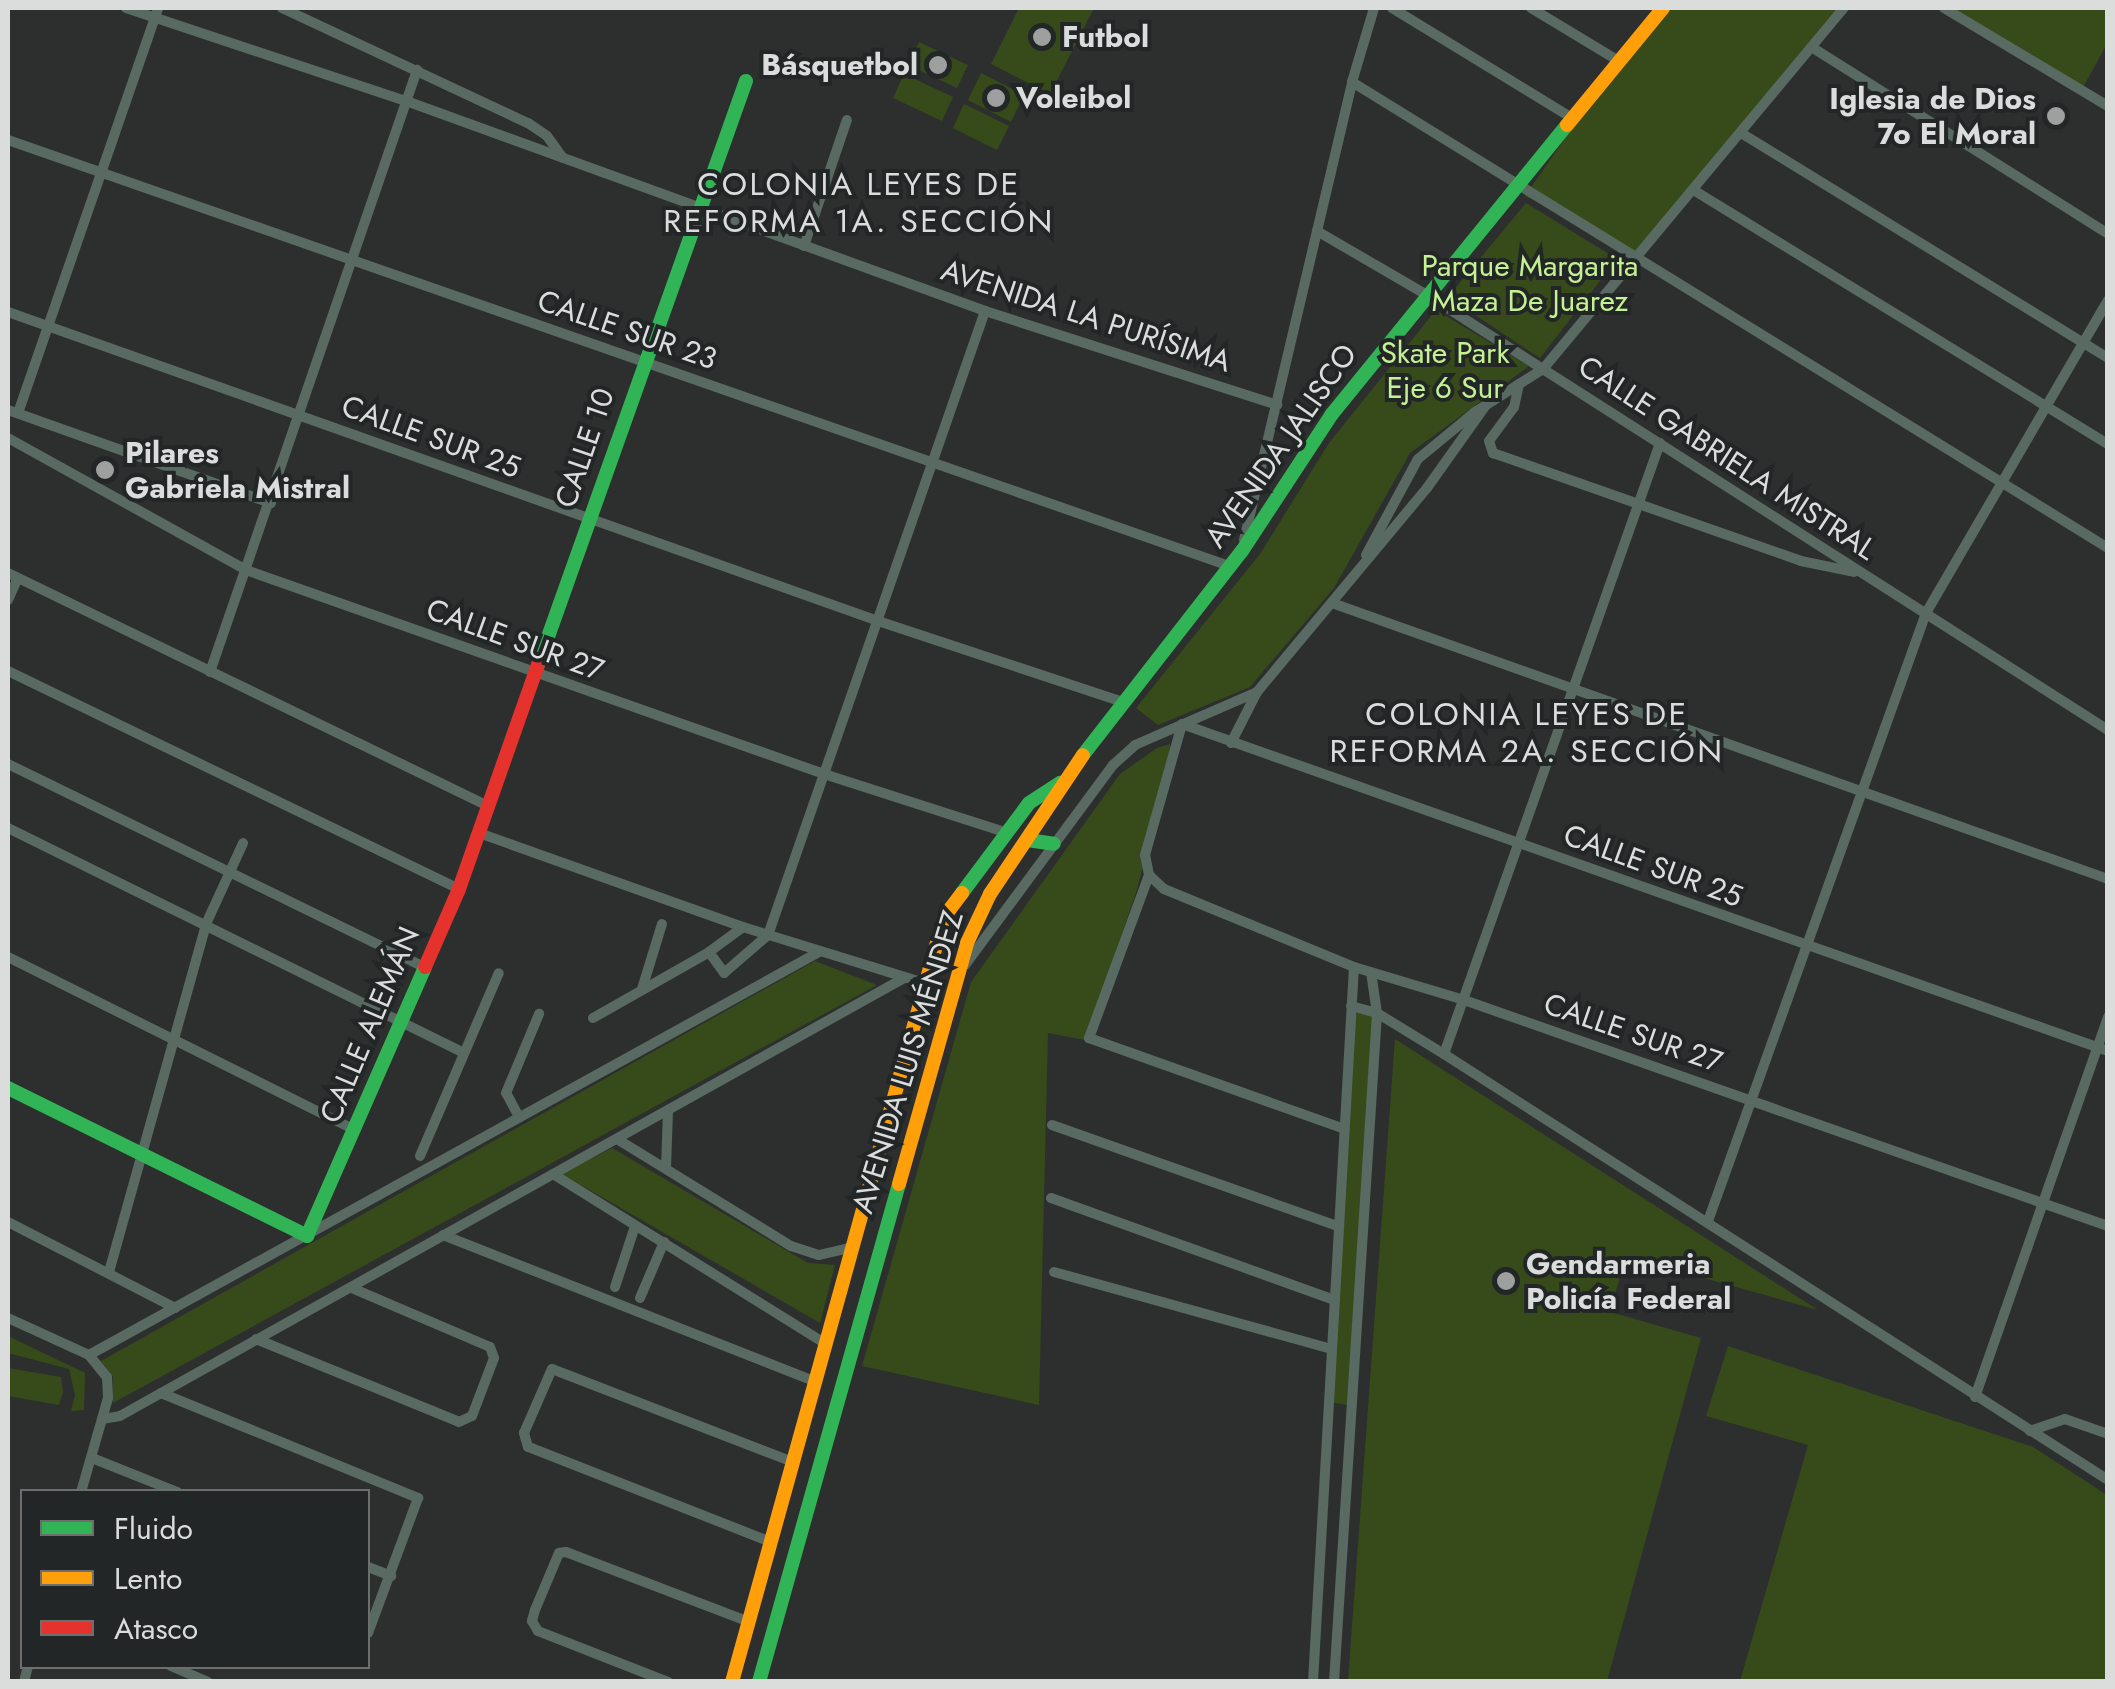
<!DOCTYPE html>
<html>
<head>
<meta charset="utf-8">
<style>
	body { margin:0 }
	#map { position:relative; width:2115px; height:1689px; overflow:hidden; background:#2d2f2f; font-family:Jost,sans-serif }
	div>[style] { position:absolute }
	.green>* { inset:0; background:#364b19 }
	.street>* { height:10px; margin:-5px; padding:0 5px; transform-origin:5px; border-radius:5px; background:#586a62 }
	.fast>* { height:14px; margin:-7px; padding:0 7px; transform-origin:7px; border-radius:7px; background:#30b455 }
	.slow>* { height:14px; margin:-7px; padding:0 7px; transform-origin:7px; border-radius:7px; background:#ff9f0a }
	.jam>* { height:14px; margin:-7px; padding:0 7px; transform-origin:7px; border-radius:7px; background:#e5322d }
	.dots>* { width:28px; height:28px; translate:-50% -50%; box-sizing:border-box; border:5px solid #232626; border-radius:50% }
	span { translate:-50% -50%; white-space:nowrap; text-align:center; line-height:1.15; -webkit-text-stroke:8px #232626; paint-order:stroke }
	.poi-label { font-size:30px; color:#dbdddd; font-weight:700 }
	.left { translate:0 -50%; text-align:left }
	.right { translate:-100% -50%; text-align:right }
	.park-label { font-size:30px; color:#c4f192 }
	.street-label { font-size:30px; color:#dbdddd }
	.neighbourhood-label { font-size:32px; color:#dbdddd; letter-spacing:2.5px }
	.frame { position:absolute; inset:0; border:10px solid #dbdddd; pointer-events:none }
	.legend { position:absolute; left:20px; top:1489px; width:350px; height:180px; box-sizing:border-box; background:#232626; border:2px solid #6d6f6f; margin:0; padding:12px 18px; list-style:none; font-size:30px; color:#dbdddd }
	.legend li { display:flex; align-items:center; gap:20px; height:50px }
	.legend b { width:50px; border:2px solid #6d6f6f }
</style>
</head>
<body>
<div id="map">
	<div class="green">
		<i style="clip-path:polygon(1019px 8px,1093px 10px,1050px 94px,991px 64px)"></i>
		<i style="clip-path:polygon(1668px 8px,1843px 8px,1640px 255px,1525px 196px,1619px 61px)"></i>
		<i style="clip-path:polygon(1945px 8px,2107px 8px,2107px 44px,2082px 89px)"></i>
		<i style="clip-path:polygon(919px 42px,968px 65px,957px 88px,908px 65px)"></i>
		<i style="clip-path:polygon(981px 73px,1024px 95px,1011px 122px,968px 100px)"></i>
		<i style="clip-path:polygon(904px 74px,953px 97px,942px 121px,893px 98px)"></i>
		<i style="clip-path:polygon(964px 104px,1009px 126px,997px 150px,953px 128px)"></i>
		<i style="clip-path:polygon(1526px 203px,1617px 259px,1540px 358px,1448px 297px)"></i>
		<i style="clip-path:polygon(1436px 310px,1529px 366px,1410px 453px,1334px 588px,1250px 687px,1158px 725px,1136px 708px,1260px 554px,1329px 443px)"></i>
		<i style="clip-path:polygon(1170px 744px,1170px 761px,1136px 893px,1085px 1040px,1048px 1033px,1039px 1405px,862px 1366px,971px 982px,1120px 774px,1157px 748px)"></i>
		<i style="clip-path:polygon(815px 961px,877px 985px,113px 1403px,113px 1377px,101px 1361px)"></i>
		<i style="clip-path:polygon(1361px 1009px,1374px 1013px,1353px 1406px,1329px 1402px,1350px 1023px)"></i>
		<i style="clip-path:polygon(1395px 1039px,1818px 1310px,1626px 1256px,1610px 1312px,1701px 1338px,1607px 1681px,1348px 1681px)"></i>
		<i style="clip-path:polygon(612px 1148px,808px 1263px,835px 1265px,820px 1323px,562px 1174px)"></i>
		<i style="clip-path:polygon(8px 1336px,85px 1373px,84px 1410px,71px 1411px,75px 1395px,69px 1369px,8px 1353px)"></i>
		<i style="clip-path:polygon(1728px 1346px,2033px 1447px,2107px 1495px,2107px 1681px,1740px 1681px,1808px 1445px,1706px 1416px)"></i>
		<i style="clip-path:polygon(8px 1368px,61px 1377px,63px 1392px,59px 1405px,8px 1396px)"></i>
	</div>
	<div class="street">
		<i style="left:126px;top:8px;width:298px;rotate:18.4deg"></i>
		<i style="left:409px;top:102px;width:613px;rotate:19.94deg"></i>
		<i style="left:985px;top:311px;width:307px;rotate:17.8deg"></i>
		<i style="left:282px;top:8px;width:272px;rotate:25.1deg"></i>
		<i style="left:528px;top:123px;width:23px;rotate:34deg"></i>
		<i style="left:547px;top:136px;width:27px;rotate:54deg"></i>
		<i style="left:1392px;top:8px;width:211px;rotate:31.4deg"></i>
		<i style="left:1531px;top:8px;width:103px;rotate:31.1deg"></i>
		<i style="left:1944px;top:8px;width:191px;rotate:30.9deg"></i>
		<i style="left:1813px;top:48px;width:349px;rotate:32.2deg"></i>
		<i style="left:1352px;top:82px;width:888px;rotate:31.65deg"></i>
		<i style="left:1741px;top:133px;width:430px;rotate:31.5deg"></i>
		<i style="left:8px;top:140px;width:1293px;rotate:19.23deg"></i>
		<i style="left:1695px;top:191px;width:484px;rotate:31.5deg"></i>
		<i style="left:1317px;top:231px;width:127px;rotate:30.2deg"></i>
		<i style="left:1427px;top:295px;width:808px;rotate:32.57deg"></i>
		<i style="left:804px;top:246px;width:133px;rotate:-71.2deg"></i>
		<i style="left:8px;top:312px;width:923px;rotate:19.55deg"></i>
		<i style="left:878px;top:621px;width:258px;rotate:18.3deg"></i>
		<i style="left:1519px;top:384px;width:24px;rotate:102deg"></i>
		<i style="left:1514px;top:407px;width:42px;rotate:126.3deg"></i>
		<i style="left:1489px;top:441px;width:13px;rotate:72deg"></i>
		<i style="left:1493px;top:453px;width:326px;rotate:19.3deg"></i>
		<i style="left:1801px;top:561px;width:54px;rotate:11.7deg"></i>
		<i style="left:8px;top:410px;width:279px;rotate:19.5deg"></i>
		<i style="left:18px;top:413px;width:429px;rotate:-70.9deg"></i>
		<i style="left:8px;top:438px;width:272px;rotate:29deg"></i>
		<i style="left:246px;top:570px;width:613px;rotate:19.44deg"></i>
		<i style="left:824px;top:774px;width:193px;rotate:17.8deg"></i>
		<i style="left:1244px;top:540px;width:471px;rotate:-76.7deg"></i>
		<i style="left:1352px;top:82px;width:77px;rotate:-73.4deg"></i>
		<i style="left:1366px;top:555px;width:109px;rotate:-61.6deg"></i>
		<i style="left:1418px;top:459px;width:74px;rotate:-39.5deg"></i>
		<i style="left:1475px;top:412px;width:80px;rotate:-32.3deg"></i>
		<i style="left:1543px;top:369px;width:470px;rotate:-50.2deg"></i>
		<i style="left:8px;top:573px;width:534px;rotate:25.89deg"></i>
		<i style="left:8px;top:600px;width:24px;rotate:-66deg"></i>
		<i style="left:1332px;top:603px;width:824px;rotate:19.58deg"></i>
		<i style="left:8px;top:671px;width:501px;rotate:25.8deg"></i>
		<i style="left:210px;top:672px;width:637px;rotate:-71.02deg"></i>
		<i style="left:1182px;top:724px;width:982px;rotate:19.45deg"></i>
		<i style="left:1231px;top:743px;width:57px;rotate:-63deg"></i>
		<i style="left:8px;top:764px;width:464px;rotate:26deg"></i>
		<i style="left:8px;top:828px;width:508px;rotate:26.26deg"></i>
		<i style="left:479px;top:833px;width:280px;rotate:19.6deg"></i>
		<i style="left:743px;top:927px;width:189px;rotate:17.2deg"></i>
		<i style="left:1149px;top:875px;width:21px;rotate:43deg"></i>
		<i style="left:1164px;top:889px;width:205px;rotate:22.3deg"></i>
		<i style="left:1354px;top:967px;width:115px;rotate:16.7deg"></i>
		<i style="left:1464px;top:1000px;width:683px;rotate:19.34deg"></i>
		<i style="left:1149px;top:875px;width:174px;rotate:110.2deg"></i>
		<i style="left:1089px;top:1038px;width:271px;rotate:19.6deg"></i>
		<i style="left:1149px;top:875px;width:20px;rotate:-101deg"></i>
		<i style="left:1145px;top:855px;width:136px;rotate:-74.2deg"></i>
		<i style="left:709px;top:952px;width:26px;rotate:54deg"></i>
		<i style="left:724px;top:973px;width:58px;rotate:-40.8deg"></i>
		<i style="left:768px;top:935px;width:661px;rotate:-70.82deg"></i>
		<i style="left:8px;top:957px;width:388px;rotate:26.5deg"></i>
		<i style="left:965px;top:965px;width:249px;rotate:-53.5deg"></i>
		<i style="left:1113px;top:765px;width:30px;rotate:-42deg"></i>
		<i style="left:1135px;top:745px;width:133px;rotate:-23.5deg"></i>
		<i style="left:1257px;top:692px;width:266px;rotate:-50.2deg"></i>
		<i style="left:1427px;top:488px;width:102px;rotate:-54.6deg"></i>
		<i style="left:642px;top:989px;width:68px;rotate:-72.9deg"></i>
		<i style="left:1351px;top:1006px;width:27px;rotate:15deg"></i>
		<i style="left:1377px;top:1013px;width:79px;rotate:31.5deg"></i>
		<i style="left:1444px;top:1054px;width:789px;rotate:32.68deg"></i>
		<i style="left:593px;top:1018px;width:133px;rotate:-29.6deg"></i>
		<i style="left:709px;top:952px;width:42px;rotate:-36.3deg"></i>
		<i style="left:1444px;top:1054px;width:648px;rotate:-70.53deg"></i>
		<i style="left:519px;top:1117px;width:27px;rotate:-118deg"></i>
		<i style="left:506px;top:1093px;width:86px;rotate:-67.3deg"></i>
		<i style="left:1052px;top:1125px;width:303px;rotate:19.5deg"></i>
		<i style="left:617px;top:1139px;width:204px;rotate:31.6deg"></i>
		<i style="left:791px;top:1246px;width:29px;rotate:18deg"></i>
		<i style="left:819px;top:1255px;width:35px;rotate:-13deg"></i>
		<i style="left:420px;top:1156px;width:199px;rotate:-66.7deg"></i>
		<i style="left:666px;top:1168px;width:57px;rotate:-88deg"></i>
		<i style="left:553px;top:1174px;width:322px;rotate:31.9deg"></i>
		<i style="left:1051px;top:1198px;width:302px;rotate:19.8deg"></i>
		<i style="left:1708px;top:1221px;width:646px;rotate:-70.27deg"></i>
		<i style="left:1926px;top:613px;width:362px;rotate:-59.8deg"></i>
		<i style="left:8px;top:1222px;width:188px;rotate:27.2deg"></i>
		<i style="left:443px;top:1235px;width:401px;rotate:21.5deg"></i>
		<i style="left:109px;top:1272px;width:361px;rotate:-74.4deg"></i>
		<i style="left:206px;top:924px;width:89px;rotate:-65.4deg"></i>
		<i style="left:1054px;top:1272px;width:288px;rotate:15.5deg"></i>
		<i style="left:615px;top:1287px;width:64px;rotate:-71.8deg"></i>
		<i style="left:640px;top:1298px;width:61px;rotate:-66.8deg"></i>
		<i style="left:8px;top:1318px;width:89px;rotate:24.6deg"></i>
		<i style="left:89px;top:1355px;width:28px;rotate:51deg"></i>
		<i style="left:107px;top:1377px;width:21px;rotate:87deg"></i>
		<i style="left:108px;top:1398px;width:98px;rotate:106deg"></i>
		<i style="left:256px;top:1339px;width:219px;rotate:22.2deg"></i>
		<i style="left:459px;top:1422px;width:14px;rotate:-25deg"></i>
		<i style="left:472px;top:1416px;width:62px;rotate:-69.2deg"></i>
		<i style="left:494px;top:1358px;width:12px;rotate:-110deg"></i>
		<i style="left:490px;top:1347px;width:150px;rotate:-156.9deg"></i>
		<i style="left:89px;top:1355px;width:834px;rotate:-28.9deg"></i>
		<i style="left:161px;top:1393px;width:278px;rotate:22.2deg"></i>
		<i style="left:418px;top:1498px;width:144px;rotate:110.3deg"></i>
		<i style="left:1975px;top:1397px;width:403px;rotate:-70.7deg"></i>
		<i style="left:102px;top:1419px;width:18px;rotate:-9deg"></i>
		<i style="left:120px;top:1416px;width:898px;rotate:-29.19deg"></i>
		<i style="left:2030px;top:1431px;width:37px;rotate:-19deg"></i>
		<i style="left:2065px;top:1419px;width:46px;rotate:19.2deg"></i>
		<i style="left:92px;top:1458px;width:92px;rotate:21.8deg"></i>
		<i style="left:771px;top:1542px;width:261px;rotate:-158.6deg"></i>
		<i style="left:528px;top:1447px;width:15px;rotate:-106deg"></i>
		<i style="left:524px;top:1433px;width:70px;rotate:-66.4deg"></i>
		<i style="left:552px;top:1369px;width:258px;rotate:21.1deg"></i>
		<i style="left:368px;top:1567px;width:25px;rotate:21deg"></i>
		<i style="left:171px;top:1666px;width:40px;rotate:23.4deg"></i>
		<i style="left:24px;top:1682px;width:16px;rotate:-76deg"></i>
		<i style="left:668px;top:1682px;width:140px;rotate:-158.6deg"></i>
		<i style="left:538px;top:1631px;width:12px;rotate:-121deg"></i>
		<i style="left:532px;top:1621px;width:11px;rotate:-75deg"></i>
		<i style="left:535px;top:1610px;width:62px;rotate:-67.2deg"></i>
		<i style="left:559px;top:1553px;width:7px;rotate:-8deg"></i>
		<i style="left:566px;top:1552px;width:196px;rotate:20.9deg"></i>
		<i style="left:1313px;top:1682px;width:716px;rotate:-86.72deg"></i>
		<i style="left:1334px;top:1682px;width:670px;rotate:-86.32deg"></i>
		<i style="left:1377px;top:1013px;width:41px;rotate:-98.3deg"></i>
	</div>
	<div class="fast">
		<i style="left:538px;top:665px;width:620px;rotate:-70.4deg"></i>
		<i style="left:1083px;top:755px;width:259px;rotate:-52.1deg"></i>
		<i style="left:1242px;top:551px;width:164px;rotate:-56.7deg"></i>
		<i style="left:1332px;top:414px;width:372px;rotate:-50.9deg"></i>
		<i style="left:1027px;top:840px;width:27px;rotate:8deg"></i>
		<i style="left:962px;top:893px;width:112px;rotate:-53.3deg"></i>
		<i style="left:1029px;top:803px;width:37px;rotate:-33deg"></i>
		<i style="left:8px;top:1088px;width:334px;rotate:26.3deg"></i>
		<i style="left:307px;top:1236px;width:294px;rotate:-66.3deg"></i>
		<i style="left:759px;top:1682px;width:517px;rotate:-74.3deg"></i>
	</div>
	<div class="slow">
		<i style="left:1567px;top:125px;width:151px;rotate:-50.6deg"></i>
		<i style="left:899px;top:1184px;width:250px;rotate:-74.2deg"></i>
		<i style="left:967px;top:943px;width:54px;rotate:-64.9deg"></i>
		<i style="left:990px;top:894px;width:167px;rotate:-56.2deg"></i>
		<i style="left:732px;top:1682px;width:794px;rotate:-74.51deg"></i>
		<i style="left:944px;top:917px;width:30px;rotate:-53deg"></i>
	</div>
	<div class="jam">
		<i style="left:425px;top:967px;width:85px;rotate:-66.4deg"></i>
		<i style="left:459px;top:889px;width:238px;rotate:-70.6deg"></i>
	</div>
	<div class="dots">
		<i style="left:1042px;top:37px;background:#9ea0a0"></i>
		<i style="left:938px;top:65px;background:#9ea0a0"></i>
		<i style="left:996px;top:98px;background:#9ea0a0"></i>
		<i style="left:2056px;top:116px;background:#9ea0a0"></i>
		<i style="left:105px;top:470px;background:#9ea0a0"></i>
		<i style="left:1506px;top:1281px;background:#9ea0a0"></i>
	</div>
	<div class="poi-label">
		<span class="left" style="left:1062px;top:37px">Futbol</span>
		<span class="right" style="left:918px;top:65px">Básquetbol</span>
		<span class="left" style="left:1016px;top:98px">Voleibol</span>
		<span class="right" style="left:2036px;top:116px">Iglesia de Dios<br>7o El Moral</span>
		<span class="left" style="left:125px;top:470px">Pilares<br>Gabriela Mistral</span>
		<span class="left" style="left:1526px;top:1281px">Gendarmeria<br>Policía Federal</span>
	</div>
	<div class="park-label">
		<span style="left:1530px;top:283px">Parque Margarita<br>Maza De Juarez</span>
		<span style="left:1445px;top:370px">Skate Park<br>Eje 6 Sur</span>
	</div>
	<div class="street-label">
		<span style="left:1086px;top:316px;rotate:18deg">AVENIDA LA PURÍSIMA</span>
		<span style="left:627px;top:330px;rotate:19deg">CALLE SUR 23</span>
		<span style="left:431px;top:437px;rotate:20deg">CALLE SUR 25</span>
		<span style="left:1281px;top:446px;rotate:-55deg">AVENIDA JALISCO</span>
		<span style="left:585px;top:448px;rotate:-71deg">CALLE 10</span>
		<span style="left:1727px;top:458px;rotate:33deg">CALLE GABRIELA MISTRAL</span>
		<span style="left:515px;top:640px;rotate:20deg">CALLE SUR 27</span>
		<span style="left:1653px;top:866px;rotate:20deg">CALLE SUR 25</span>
		<span style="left:370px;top:1025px;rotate:-67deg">CALLE ALEMÁN</span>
		<span style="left:1633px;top:1033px;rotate:19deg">CALLE SUR 27</span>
		<span style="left:908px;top:1062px;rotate:-73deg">AVENIDA LUIS MÉNDEZ</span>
	</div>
	<div class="neighbourhood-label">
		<span style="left:859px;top:203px">COLONIA LEYES DE<br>REFORMA 1A. SECCIÓN</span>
		<span style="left:1527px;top:733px">COLONIA LEYES DE<br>REFORMA 2A. SECCIÓN</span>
	</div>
	<div class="frame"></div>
	<ul class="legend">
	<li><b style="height:12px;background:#30b455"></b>Fluido</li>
	<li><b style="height:12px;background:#ff9f0a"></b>Lento</li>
	<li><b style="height:12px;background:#e5322d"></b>Atasco</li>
	</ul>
</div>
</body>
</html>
